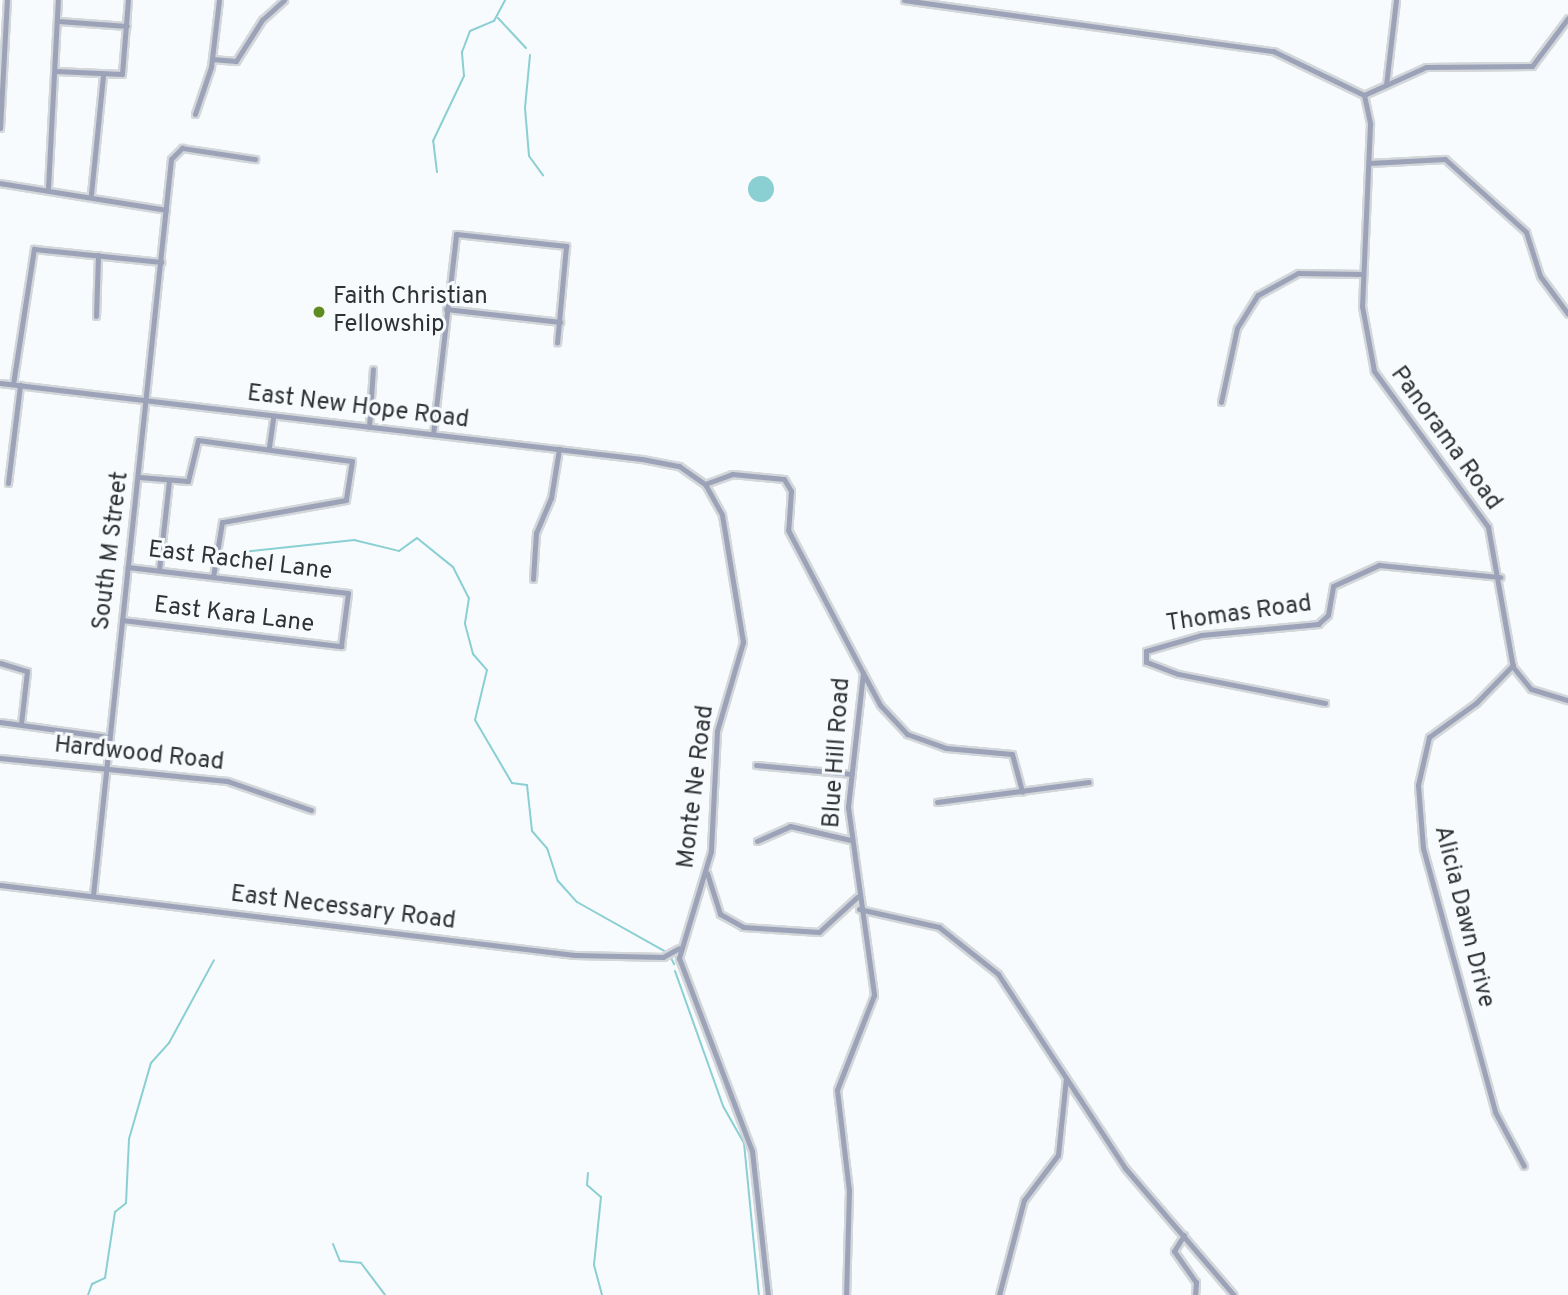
<!DOCTYPE html>
<html>
<head>
<meta charset="utf-8">
<style>
	body { margin:0 }
	#map { position:relative; width:1568px; height:1295px; overflow:hidden; background:#f7fbfe; font-family:Overpass,sans-serif }
	div>[style] { position:absolute }
	.water>* { inset:0; background:#8acfd2 }
	.round { border-radius:50% }
	.stream>* { height:2px; margin:-1px; padding:0 1px; transform-origin:1px; border-radius:1px; background:#8acfd2 }
	.roads { filter:drop-shadow(2px 0 #d3d7da) drop-shadow(-2px 0 #d3d7da) drop-shadow(0 2px #d3d7da) drop-shadow(0 -2px #d3d7da) }
	.minor>* { height:5px; margin:-2.5px; padding:0 2.5px; transform-origin:2.5px; border-radius:2.5px; background:#9ca3b8 }
	.dots>* { width:19px; height:19px; translate:-50% -50%; box-sizing:border-box; border:4px solid #f7fbfe; border-radius:50% }
	span { translate:-50% -50%; white-space:nowrap; text-align:center; line-height:1.15; -webkit-text-stroke:6px #f7fbfe; paint-order:stroke }
	.poi-label { font-size:24px; color:#303336 }
	.left { translate:0 -50%; text-align:left }
	.street-label { font-size:24px; color:#303336 }
</style>
</head>
<body>
<div id="map">
	<div class="water">
		<i class="round" style="left:748px;top:176px;width:26px;height:26px"></i>
	</div>
	<div class="stream">
		<i style="left:498px;top:18px;width:41px;rotate:47deg"></i>
		<i style="left:530px;top:55px;width:53px;rotate:95.4deg"></i>
		<i style="left:525px;top:108px;width:48px;rotate:85.2deg"></i>
		<i style="left:529px;top:156px;width:24px;rotate:54deg"></i>
		<i style="left:437px;top:172px;width:31px;rotate:-97deg"></i>
		<i style="left:433px;top:141px;width:72px;rotate:-64.5deg"></i>
		<i style="left:464px;top:76px;width:24px;rotate:-95deg"></i>
		<i style="left:462px;top:52px;width:22px;rotate:-69deg"></i>
		<i style="left:470px;top:31px;width:26px;rotate:-23deg"></i>
		<i style="left:494px;top:21px;width:24px;rotate:-62deg"></i>
		<i style="left:243px;top:552px;width:112px;rotate:-6.2deg"></i>
		<i style="left:354px;top:540px;width:46px;rotate:13.7deg"></i>
		<i style="left:399px;top:551px;width:22px;rotate:-36deg"></i>
		<i style="left:417px;top:538px;width:46px;rotate:38.9deg"></i>
		<i style="left:453px;top:567px;width:35px;rotate:63deg"></i>
		<i style="left:469px;top:598px;width:26px;rotate:99deg"></i>
		<i style="left:465px;top:624px;width:31px;rotate:75deg"></i>
		<i style="left:473px;top:654px;width:21px;rotate:49deg"></i>
		<i style="left:487px;top:670px;width:51px;rotate:103.5deg"></i>
		<i style="left:475px;top:720px;width:73px;rotate:59.6deg"></i>
		<i style="left:512px;top:783px;width:15px;rotate:8deg"></i>
		<i style="left:527px;top:785px;width:46px;rotate:83.8deg"></i>
		<i style="left:532px;top:831px;width:23px;rotate:49deg"></i>
		<i style="left:547px;top:848px;width:35px;rotate:72deg"></i>
		<i style="left:558px;top:881px;width:28px;rotate:48deg"></i>
		<i style="left:577px;top:902px;width:104px;rotate:29.3deg"></i>
		<i style="left:671px;top:958px;width:7px;rotate:63deg"></i>
		<i style="left:675px;top:971px;width:143px;rotate:70.4deg"></i>
		<i style="left:723px;top:1106px;width:43px;rotate:60.4deg"></i>
		<i style="left:744px;top:1143px;width:153px;rotate:84.4deg"></i>
		<i style="left:588px;top:1173px;width:12px;rotate:95deg"></i>
		<i style="left:587px;top:1185px;width:18px;rotate:41deg"></i>
		<i style="left:601px;top:1197px;width:68px;rotate:95.9deg"></i>
		<i style="left:594px;top:1265px;width:31px;rotate:75deg"></i>
		<i style="left:333px;top:1244px;width:18px;rotate:68deg"></i>
		<i style="left:340px;top:1261px;width:21px;rotate:5deg"></i>
		<i style="left:361px;top:1263px;width:40px;rotate:53deg"></i>
		<i style="left:88px;top:1295px;width:12px;rotate:-70deg"></i>
		<i style="left:92px;top:1284px;width:14px;rotate:-25deg"></i>
		<i style="left:105px;top:1278px;width:67px;rotate:-81.4deg"></i>
		<i style="left:115px;top:1212px;width:14px;rotate:-39deg"></i>
		<i style="left:126px;top:1203px;width:64px;rotate:-87.3deg"></i>
		<i style="left:129px;top:1139px;width:79px;rotate:-73.9deg"></i>
		<i style="left:151px;top:1063px;width:27px;rotate:-48deg"></i>
		<i style="left:169px;top:1043px;width:94px;rotate:-61.5deg"></i>
	</div>
	<div class="roads">
		<div class="minor">
			<i style="left:904px;top:0;width:373px;rotate:7.9deg"></i>
			<i style="left:1273px;top:51px;width:101px;rotate:25.8deg"></i>
			<i style="left:1364px;top:95px;width:68px;rotate:-24.3deg"></i>
			<i style="left:1426px;top:67px;width:106px;rotate:-0.5deg"></i>
			<i style="left:1532px;top:66px;width:60px;rotate:-53.1deg"></i>
			<i style="left:58px;top:21px;width:69px;rotate:4.1deg"></i>
			<i style="left:212px;top:59px;width:24px;rotate:5deg"></i>
			<i style="left:236px;top:61px;width:49px;rotate:-57.6deg"></i>
			<i style="left:262px;top:20px;width:30px;rotate:-42deg"></i>
			<i style="left:56px;top:71px;width:66px;rotate:2.6deg"></i>
			<i style="left:122px;top:74px;width:74px;rotate:-85.4deg"></i>
			<i style="left:1386px;top:85px;width:86px;rotate:-83.3deg"></i>
			<i style="left:1364px;top:95px;width:30px;rotate:78deg"></i>
			<i style="left:1370px;top:124px;width:182px;rotate:92.5deg"></i>
			<i style="left:1362px;top:306px;width:66px;rotate:79.5deg"></i>
			<i style="left:1374px;top:371px;width:193px;rotate:53.8deg"></i>
			<i style="left:1488px;top:527px;width:142px;rotate:79.9deg"></i>
			<i style="left:1513px;top:667px;width:28px;rotate:51deg"></i>
			<i style="left:1531px;top:689px;width:39px;rotate:17deg"></i>
			<i style="left:195px;top:114px;width:50px;rotate:-71.2deg"></i>
			<i style="left:211px;top:67px;width:67px;rotate:-83.2deg"></i>
			<i style="left:0;top:128px;width:128px;rotate:-86.9deg"></i>
			<i style="left:1369px;top:163px;width:76px;rotate:-3deg"></i>
			<i style="left:1445px;top:159px;width:109px;rotate:42deg"></i>
			<i style="left:1526px;top:232px;width:46px;rotate:72.3deg"></i>
			<i style="left:1540px;top:276px;width:47px;rotate:53.6deg"></i>
			<i style="left:0;top:183px;width:168px;rotate:9.2deg"></i>
			<i style="left:48px;top:188px;width:188px;rotate:-87deg"></i>
			<i style="left:91px;top:194px;width:119px;rotate:-84.2deg"></i>
			<i style="left:446px;top:309px;width:115px;rotate:6.5deg"></i>
			<i style="left:96px;top:316px;width:61px;rotate:-88.1deg"></i>
			<i style="left:0;top:383px;width:646px;rotate:6.75deg"></i>
			<i style="left:642px;top:459px;width:38px;rotate:11deg"></i>
			<i style="left:679px;top:466px;width:32px;rotate:35deg"></i>
			<i style="left:705px;top:484px;width:35px;rotate:61deg"></i>
			<i style="left:722px;top:515px;width:129px;rotate:80.6deg"></i>
			<i style="left:743px;top:642px;width:93px;rotate:106.3deg"></i>
			<i style="left:717px;top:731px;width:120px;rotate:92.9deg"></i>
			<i style="left:711px;top:851px;width:112px;rotate:106.7deg"></i>
			<i style="left:679px;top:958px;width:206px;rotate:69.3deg"></i>
			<i style="left:752px;top:1151px;width:145px;rotate:83.7deg"></i>
			<i style="left:13px;top:384px;width:137px;rotate:-81.2deg"></i>
			<i style="left:34px;top:249px;width:128px;rotate:5.8deg"></i>
			<i style="left:1221px;top:402px;width:76px;rotate:-77.8deg"></i>
			<i style="left:1237px;top:328px;width:39px;rotate:-58deg"></i>
			<i style="left:1258px;top:295px;width:46px;rotate:-28.8deg"></i>
			<i style="left:1298px;top:273px;width:65px;rotate:0.9deg"></i>
			<i style="left:369px;top:427px;width:58px;rotate:-86.1deg"></i>
			<i style="left:433px;top:434px;width:201px;rotate:-83.4deg"></i>
			<i style="left:456px;top:234px;width:111px;rotate:6.2deg"></i>
			<i style="left:566px;top:246px;width:97px;rotate:95.3deg"></i>
			<i style="left:269px;top:447px;width:30px;rotate:-82deg"></i>
			<i style="left:139px;top:477px;width:49px;rotate:4.7deg"></i>
			<i style="left:188px;top:481px;width:42px;rotate:-76.3deg"></i>
			<i style="left:198px;top:440px;width:155px;rotate:7.8deg"></i>
			<i style="left:352px;top:461px;width:39px;rotate:99deg"></i>
			<i style="left:346px;top:500px;width:126px;rotate:169.9deg"></i>
			<i style="left:222px;top:522px;width:56px;rotate:99.3deg"></i>
			<i style="left:8px;top:483px;width:99px;rotate:-83deg"></i>
			<i style="left:705px;top:484px;width:29px;rotate:-20deg"></i>
			<i style="left:732px;top:474px;width:52px;rotate:5.5deg"></i>
			<i style="left:784px;top:479px;width:14px;rotate:60deg"></i>
			<i style="left:791px;top:491px;width:39px;rotate:94deg"></i>
			<i style="left:788px;top:530px;width:161px;rotate:62.3deg"></i>
			<i style="left:863px;top:673px;width:135px;rotate:96.4deg"></i>
			<i style="left:848px;top:807px;width:190px;rotate:82.1deg"></i>
			<i style="left:874px;top:995px;width:102px;rotate:111.3deg"></i>
			<i style="left:837px;top:1090px;width:101px;rotate:83.2deg"></i>
			<i style="left:849px;top:1190px;width:105px;rotate:91.6deg"></i>
			<i style="left:159px;top:570px;width:90px;rotate:-83.6deg"></i>
			<i style="left:533px;top:579px;width:46px;rotate:-86.3deg"></i>
			<i style="left:536px;top:533px;width:38px;rotate:-67deg"></i>
			<i style="left:551px;top:498px;width:50px;rotate:-80.7deg"></i>
			<i style="left:122px;top:620px;width:221px;rotate:6.8deg"></i>
			<i style="left:341px;top:646px;width:53px;rotate:-82.5deg"></i>
			<i style="left:348px;top:593px;width:222px;rotate:-173.3deg"></i>
			<i style="left:0;top:663px;width:28px;rotate:17deg"></i>
			<i style="left:27px;top:671px;width:53px;rotate:96.5deg"></i>
			<i style="left:1513px;top:665px;width:53px;rotate:134.2deg"></i>
			<i style="left:1476px;top:703px;width:58px;rotate:144.1deg"></i>
			<i style="left:1429px;top:737px;width:49px;rotate:102.9deg"></i>
			<i style="left:1418px;top:785px;width:63px;rotate:85.5deg"></i>
			<i style="left:1423px;top:848px;width:274px;rotate:74.7deg"></i>
			<i style="left:1495px;top:1112px;width:61px;rotate:61.8deg"></i>
			<i style="left:863px;top:673px;width:36px;rotate:62deg"></i>
			<i style="left:880px;top:705px;width:40px;rotate:47deg"></i>
			<i style="left:907px;top:734px;width:41px;rotate:19.7deg"></i>
			<i style="left:946px;top:748px;width:66px;rotate:5.2deg"></i>
			<i style="left:1012px;top:754px;width:39px;rotate:75deg"></i>
			<i style="left:1325px;top:703px;width:150px;rotate:-168.8deg"></i>
			<i style="left:1178px;top:674px;width:34px;rotate:-159deg"></i>
			<i style="left:1146px;top:662px;width:11px;rotate:-90deg"></i>
			<i style="left:1146px;top:651px;width:57px;rotate:-16.2deg"></i>
			<i style="left:1201px;top:635px;width:118px;rotate:-5.4deg"></i>
			<i style="left:1318px;top:624px;width:13px;rotate:-42deg"></i>
			<i style="left:1328px;top:615px;width:29px;rotate:-80deg"></i>
			<i style="left:1333px;top:586px;width:51px;rotate:-24.5deg"></i>
			<i style="left:1379px;top:565px;width:122px;rotate:5.7deg"></i>
			<i style="left:0;top:722px;width:109px;rotate:7.9deg"></i>
			<i style="left:0;top:758px;width:228px;rotate:5.8deg"></i>
			<i style="left:227px;top:781px;width:89px;rotate:19deg"></i>
			<i style="left:756px;top:765px;width:96px;rotate:5.4deg"></i>
			<i style="left:937px;top:802px;width:153px;rotate:-7.5deg"></i>
			<i style="left:757px;top:841px;width:36px;rotate:-24deg"></i>
			<i style="left:790px;top:826px;width:62px;rotate:13.1deg"></i>
			<i style="left:707px;top:873px;width:43px;rotate:72.4deg"></i>
			<i style="left:720px;top:914px;width:26px;rotate:29deg"></i>
			<i style="left:743px;top:927px;width:76px;rotate:3.8deg"></i>
			<i style="left:819px;top:932px;width:52px;rotate:-42.6deg"></i>
			<i style="left:0;top:885px;width:579px;rotate:6.94deg"></i>
			<i style="left:575px;top:955px;width:88px;rotate:1.3deg"></i>
			<i style="left:663px;top:957px;width:18px;rotate:-29deg"></i>
			<i style="left:93px;top:895px;width:740px;rotate:-83.95deg"></i>
			<i style="left:171px;top:159px;width:16px;rotate:-45deg"></i>
			<i style="left:182px;top:148px;width:74px;rotate:8.6deg"></i>
			<i style="left:859px;top:909px;width:82px;rotate:12.7deg"></i>
			<i style="left:939px;top:927px;width:75px;rotate:38.5deg"></i>
			<i style="left:998px;top:974px;width:232px;rotate:56.8deg"></i>
			<i style="left:1125px;top:1168px;width:167px;rotate:49.4deg"></i>
			<i style="left:1184px;top:1235px;width:19px;rotate:122deg"></i>
			<i style="left:1174px;top:1251px;width:38px;rotate:55deg"></i>
			<i style="left:1196px;top:1282px;width:13px;rotate:94deg"></i>
			<i style="left:999px;top:1295px;width:98px;rotate:-75.3deg"></i>
			<i style="left:1024px;top:1200px;width:56px;rotate:-52.9deg"></i>
			<i style="left:1058px;top:1155px;width:77px;rotate:-84.1deg"></i>
		</div>
	</div>
	<div class="dots">
		<i style="left:319px;top:312px;background:#5f8c1e"></i>
	</div>
	<div class="poi-label">
		<span class="left" style="left:333px;top:312px">Faith Christian<br>Fellowship</span>
	</div>
	<div class="street-label">
		<span style="left:358px;top:408px;rotate:7deg">East New Hope Road</span>
		<span style="left:1445px;top:439px;rotate:54deg">Panorama Road</span>
		<span style="left:112px;top:551px;rotate:-83deg">South M Street</span>
		<span style="left:240px;top:562px;rotate:7deg">East Rachel Lane</span>
		<span style="left:1239px;top:615px;rotate:-8deg">Thomas Road</span>
		<span style="left:234px;top:616px;rotate:7deg">East Kara Lane</span>
		<span style="left:838px;top:753px;rotate:-86deg">Blue Hill Road</span>
		<span style="left:139px;top:755px;rotate:6deg">Hardwood Road</span>
		<span style="left:697px;top:787px;rotate:-83deg">Monte Ne Road</span>
		<span style="left:343px;top:909px;rotate:7deg">East Necessary Road</span>
		<span style="left:1463px;top:917px;rotate:76deg">Alicia Dawn Drive</span>
	</div>
</div>
</body>
</html>
